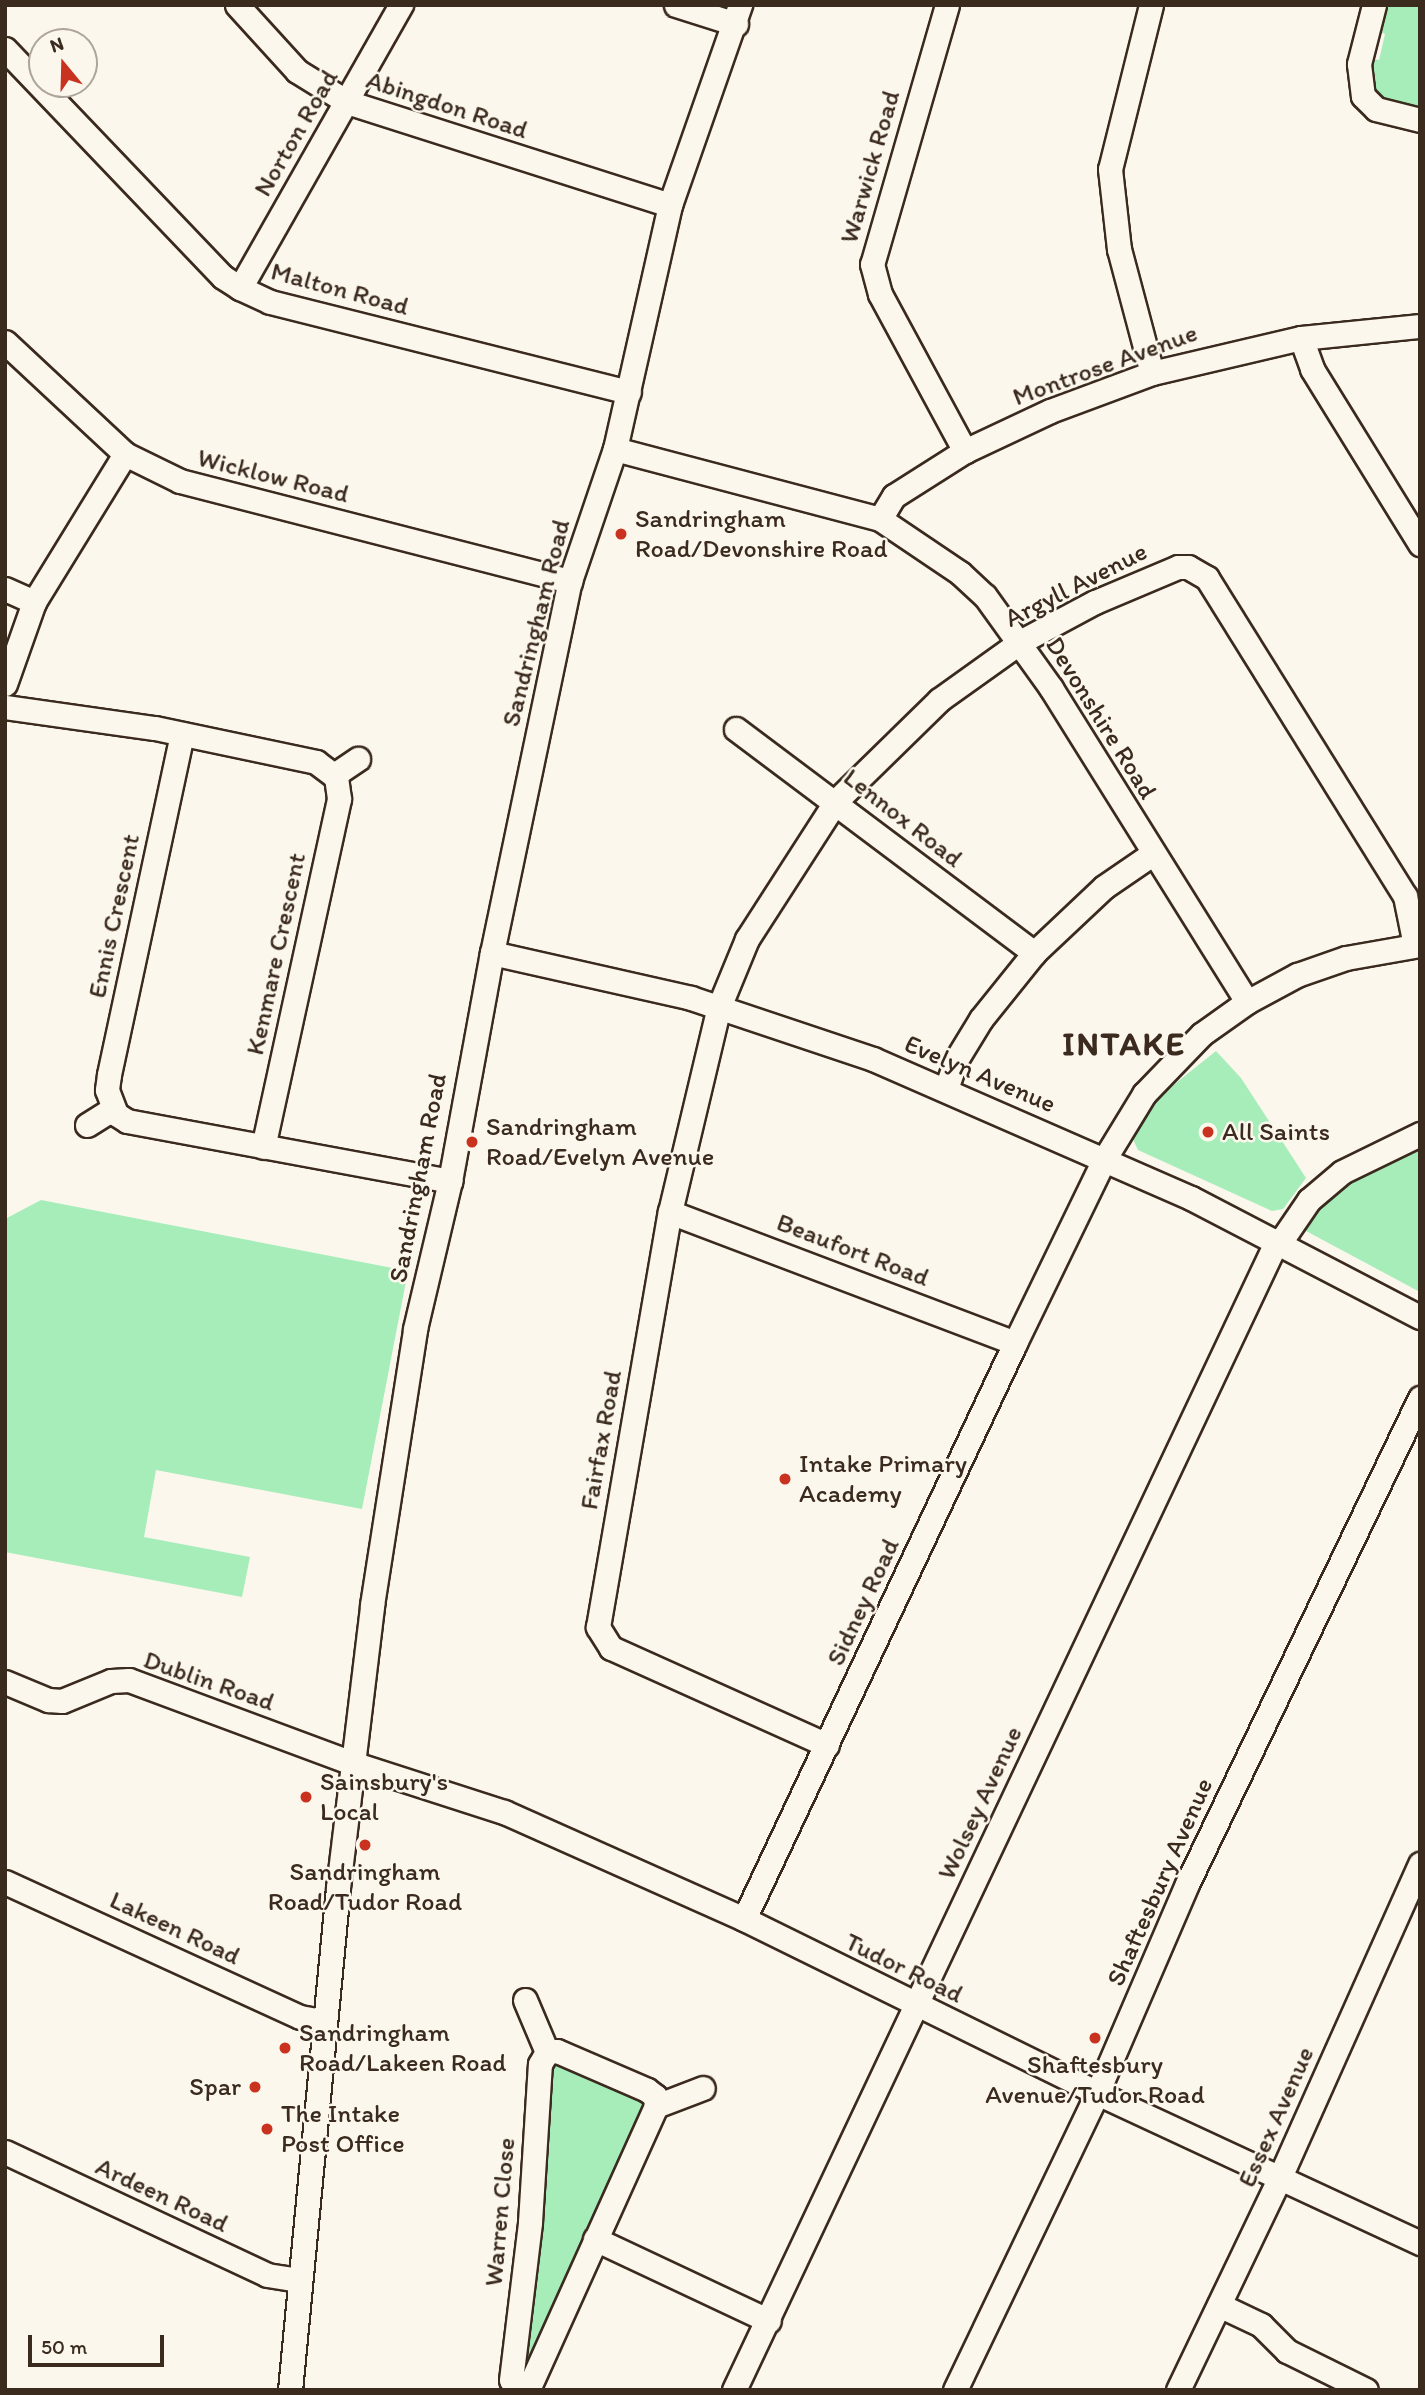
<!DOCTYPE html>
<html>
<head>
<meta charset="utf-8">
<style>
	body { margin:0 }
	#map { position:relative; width:1425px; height:2395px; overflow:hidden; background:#fbf7ec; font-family:Itim,sans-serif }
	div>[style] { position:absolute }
	.green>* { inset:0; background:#a6edba }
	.roads { filter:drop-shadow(2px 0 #3b2a1e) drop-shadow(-2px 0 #3b2a1e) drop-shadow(0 2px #3b2a1e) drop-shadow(0 -2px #3b2a1e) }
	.minor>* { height:23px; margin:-11.5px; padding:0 11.5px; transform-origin:11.5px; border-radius:11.5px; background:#fbf7ec }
	.dots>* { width:19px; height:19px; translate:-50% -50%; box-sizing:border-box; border:4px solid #fbf7ec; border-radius:50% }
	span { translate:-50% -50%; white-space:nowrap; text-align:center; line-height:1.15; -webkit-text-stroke:5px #fbf7ec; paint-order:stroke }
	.street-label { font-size:26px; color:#3b2a1e }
	.poi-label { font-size:26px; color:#3b2a1e }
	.left { translate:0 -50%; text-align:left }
	.right { translate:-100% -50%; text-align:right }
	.district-label { font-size:33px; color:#3b2a1e; font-weight:700; letter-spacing:2px }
	.frame { position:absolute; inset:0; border:7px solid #3b2a1e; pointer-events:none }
	.north { position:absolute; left:28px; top:28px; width:70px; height:70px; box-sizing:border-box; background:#fbf7ec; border:2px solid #aea59a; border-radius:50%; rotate:341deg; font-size:19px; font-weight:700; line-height:28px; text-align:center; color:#3b2a1e }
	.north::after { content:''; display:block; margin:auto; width:24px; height:32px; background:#c8321e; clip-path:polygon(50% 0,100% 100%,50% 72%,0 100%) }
	.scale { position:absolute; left:28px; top:2335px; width:136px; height:32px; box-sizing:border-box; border:4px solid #3b2a1e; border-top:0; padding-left:9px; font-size:21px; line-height:24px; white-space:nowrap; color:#3b2a1e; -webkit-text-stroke:5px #fbf7ec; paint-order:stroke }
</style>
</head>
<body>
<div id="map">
	<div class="green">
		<i style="clip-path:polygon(1384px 5px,1420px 5px,1420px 114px,1374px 99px,1369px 58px,1379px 60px,1385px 34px,1374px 29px)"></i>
		<i style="clip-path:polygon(1216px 1051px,1241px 1078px,1306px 1178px,1283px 1209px,1272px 1211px,1138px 1150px,1132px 1137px,1156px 1099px)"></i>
		<i style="clip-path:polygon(1420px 1140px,1420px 1292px,1306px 1231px,1304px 1223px,1324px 1195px)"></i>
		<i style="clip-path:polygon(41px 1200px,408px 1271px,362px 1509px,156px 1470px,144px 1537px,250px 1557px,242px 1597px,5px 1552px,5px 1219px)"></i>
		<i style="clip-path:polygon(552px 2061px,645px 2104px,529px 2361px,523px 2361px,547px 2066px)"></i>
	</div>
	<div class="roads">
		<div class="minor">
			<i style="left:237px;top:5px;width:89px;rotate:47.7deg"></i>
			<i style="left:297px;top:71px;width:59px;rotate:31.8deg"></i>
			<i style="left:347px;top:102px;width:339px;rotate:17.7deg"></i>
			<i style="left:676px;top:5px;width:63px;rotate:17.6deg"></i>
			<i style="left:947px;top:5px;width:270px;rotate:106.1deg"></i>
			<i style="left:872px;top:264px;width:31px;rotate:75deg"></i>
			<i style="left:880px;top:294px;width:179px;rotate:61.6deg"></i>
			<i style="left:1151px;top:5px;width:169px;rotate:104deg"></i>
			<i style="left:1110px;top:169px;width:81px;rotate:83.6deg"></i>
			<i style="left:1119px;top:249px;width:128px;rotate:75.1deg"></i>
			<i style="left:1374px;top:5px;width:61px;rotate:104.3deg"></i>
			<i style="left:1359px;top:64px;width:32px;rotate:83deg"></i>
			<i style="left:1363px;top:96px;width:18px;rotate:45deg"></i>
			<i style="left:1376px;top:109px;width:45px;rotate:14deg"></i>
			<i style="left:5px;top:49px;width:315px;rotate:46.3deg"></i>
			<i style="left:223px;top:277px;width:20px;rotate:33deg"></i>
			<i style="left:240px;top:288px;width:33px;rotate:25deg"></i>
			<i style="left:270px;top:302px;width:370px;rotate:14.1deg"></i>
			<i style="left:240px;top:288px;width:326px;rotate:-60.4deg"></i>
			<i style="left:1301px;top:338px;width:33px;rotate:70deg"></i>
			<i style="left:1312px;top:369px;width:206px;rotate:58.3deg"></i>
			<i style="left:5px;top:342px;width:164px;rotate:43deg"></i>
			<i style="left:125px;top:454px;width:61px;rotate:26.1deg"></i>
			<i style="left:180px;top:481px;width:403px;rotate:14.4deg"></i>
			<i style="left:615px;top:449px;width:274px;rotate:14.8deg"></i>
			<i style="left:880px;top:519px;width:97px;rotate:34deg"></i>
			<i style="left:960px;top:573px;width:34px;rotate:43deg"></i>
			<i style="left:985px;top:596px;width:113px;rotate:54.3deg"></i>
			<i style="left:1051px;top:688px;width:370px;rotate:58deg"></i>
			<i style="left:880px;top:519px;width:27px;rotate:-59deg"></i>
			<i style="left:894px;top:496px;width:84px;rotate:-32.4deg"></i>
			<i style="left:965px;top:451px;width:94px;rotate:-25.2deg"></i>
			<i style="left:1050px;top:411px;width:109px;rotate:-20.4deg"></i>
			<i style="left:1152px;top:373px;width:153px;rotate:-13.2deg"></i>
			<i style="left:1301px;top:338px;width:120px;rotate:-5.8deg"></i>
			<i style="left:5px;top:589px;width:32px;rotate:24deg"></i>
			<i style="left:5px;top:684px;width:87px;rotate:-70.5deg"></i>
			<i style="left:34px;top:602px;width:174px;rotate:-58.4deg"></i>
			<i style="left:5px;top:707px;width:151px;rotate:8deg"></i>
			<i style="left:155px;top:728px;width:165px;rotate:11.9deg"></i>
			<i style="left:316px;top:762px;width:25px;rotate:37deg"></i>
			<i style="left:336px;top:777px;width:22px;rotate:82deg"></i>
			<i style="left:339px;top:799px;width:356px;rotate:102.3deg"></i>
			<i style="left:736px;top:729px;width:373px;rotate:36.9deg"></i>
			<i style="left:182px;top:734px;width:349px;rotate:102.1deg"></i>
			<i style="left:109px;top:1075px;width:15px;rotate:98deg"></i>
			<i style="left:107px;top:1090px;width:26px;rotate:69deg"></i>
			<i style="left:116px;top:1114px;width:13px;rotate:32deg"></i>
			<i style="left:127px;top:1121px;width:329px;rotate:10.5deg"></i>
			<i style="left:334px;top:775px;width:29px;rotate:-34deg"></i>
			<i style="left:492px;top:953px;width:204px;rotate:12.7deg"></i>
			<i style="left:691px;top:998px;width:192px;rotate:18.5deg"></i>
			<i style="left:873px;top:1059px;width:347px;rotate:23.6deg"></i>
			<i style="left:1191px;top:1198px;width:258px;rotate:27.5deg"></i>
			<i style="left:946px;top:1089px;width:31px;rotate:-71deg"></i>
			<i style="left:956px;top:1060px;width:48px;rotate:-58.6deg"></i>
			<i style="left:981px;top:1019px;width:85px;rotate:-51.2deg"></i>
			<i style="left:1034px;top:953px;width:96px;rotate:-43.3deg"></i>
			<i style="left:1104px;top:887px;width:58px;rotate:-34.5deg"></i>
			<i style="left:87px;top:1125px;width:31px;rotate:-32deg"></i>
			<i style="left:670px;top:1212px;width:369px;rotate:20.8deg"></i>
			<i style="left:1281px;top:1241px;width:50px;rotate:-55.7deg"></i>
			<i style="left:1309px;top:1200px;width:43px;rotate:-40.3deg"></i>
			<i style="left:1342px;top:1172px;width:87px;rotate:-26deg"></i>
			<i style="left:5px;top:1682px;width:47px;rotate:22.7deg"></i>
			<i style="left:48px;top:1700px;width:14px;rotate:4deg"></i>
			<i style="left:62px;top:1701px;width:53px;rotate:-22.2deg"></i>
			<i style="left:111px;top:1681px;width:18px;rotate:-3deg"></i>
			<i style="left:129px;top:1680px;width:241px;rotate:20.4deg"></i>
			<i style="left:355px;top:1764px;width:157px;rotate:17.9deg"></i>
			<i style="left:504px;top:1812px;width:263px;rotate:24deg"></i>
			<i style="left:744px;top:1919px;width:394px;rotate:26.2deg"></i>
			<i style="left:1097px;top:2093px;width:356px;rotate:24.9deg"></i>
			<i style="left:827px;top:1745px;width:237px;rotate:-155.8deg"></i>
			<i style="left:611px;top:1648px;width:25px;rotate:-122deg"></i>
			<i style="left:598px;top:1627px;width:421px;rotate:-80.2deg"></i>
			<i style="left:670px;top:1212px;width:211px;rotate:-76.6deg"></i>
			<i style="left:719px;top:1007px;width:74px;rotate:-67.6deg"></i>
			<i style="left:747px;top:939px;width:164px;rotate:-57.2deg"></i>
			<i style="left:836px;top:801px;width:144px;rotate:-44.4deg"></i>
			<i style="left:939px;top:700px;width:100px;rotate:-35.6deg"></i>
			<i style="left:1020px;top:642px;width:85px;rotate:-28.1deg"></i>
			<i style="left:1095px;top:602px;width:90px;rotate:-22.9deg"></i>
			<i style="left:1178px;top:567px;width:10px"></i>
			<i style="left:1188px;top:567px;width:22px;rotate:30deg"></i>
			<i style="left:1207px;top:578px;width:375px;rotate:58.1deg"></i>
			<i style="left:1405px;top:896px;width:50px;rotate:78.5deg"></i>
			<i style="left:5px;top:1882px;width:324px;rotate:24.6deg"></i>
			<i style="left:300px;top:2017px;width:23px;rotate:10deg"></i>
			<i style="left:744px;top:1919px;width:637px;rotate:-64.8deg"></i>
			<i style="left:1015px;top:1343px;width:206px;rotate:-64.1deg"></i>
			<i style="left:1105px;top:1158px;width:75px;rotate:-58.6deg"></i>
			<i style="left:1144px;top:1094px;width:83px;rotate:-46deg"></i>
			<i style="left:1202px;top:1034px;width:55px;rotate:-35.4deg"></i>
			<i style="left:1247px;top:1002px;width:57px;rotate:-28.4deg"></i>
			<i style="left:1297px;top:975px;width:52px;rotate:-19.1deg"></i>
			<i style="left:1346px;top:958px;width:75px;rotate:-10deg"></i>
			<i style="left:525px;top:2000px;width:56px;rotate:67.1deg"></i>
			<i style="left:557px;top:2051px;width:98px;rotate:23.4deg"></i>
			<i style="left:647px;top:2090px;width:10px;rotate:37deg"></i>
			<i style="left:655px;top:2096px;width:10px;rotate:84deg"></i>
			<i style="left:656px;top:2106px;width:308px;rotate:114.3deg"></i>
			<i style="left:529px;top:2387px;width:19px;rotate:-159deg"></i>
			<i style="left:511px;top:2380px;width:159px;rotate:-83.1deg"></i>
			<i style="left:530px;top:2222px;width:158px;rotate:-86.4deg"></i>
			<i style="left:540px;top:2064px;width:14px;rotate:-60deg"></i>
			<i style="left:547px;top:2052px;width:10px;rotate:-6deg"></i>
			<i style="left:656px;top:2106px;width:50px;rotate:-21deg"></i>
			<i style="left:5px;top:2152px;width:289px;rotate:25.1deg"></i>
			<i style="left:267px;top:2275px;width:30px;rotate:9deg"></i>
			<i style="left:595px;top:2239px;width:192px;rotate:25.2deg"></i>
			<i style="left:1219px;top:2305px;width:47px;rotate:25.5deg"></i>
			<i style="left:1261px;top:2325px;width:37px;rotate:45deg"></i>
			<i style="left:1287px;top:2351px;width:88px;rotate:26.3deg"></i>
			<i style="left:290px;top:2390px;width:504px;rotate:-84.54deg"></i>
			<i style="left:338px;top:1888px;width:285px;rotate:-83.1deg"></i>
			<i style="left:372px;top:1605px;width:279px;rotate:-81.1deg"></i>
			<i style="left:415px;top:1329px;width:152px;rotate:-76.7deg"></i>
			<i style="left:450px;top:1181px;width:232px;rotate:-79.6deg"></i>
			<i style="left:492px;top:953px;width:380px;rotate:-78.2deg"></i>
			<i style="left:570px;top:581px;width:139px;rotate:-71.2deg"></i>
			<i style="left:615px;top:449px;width:250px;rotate:-77.3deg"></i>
			<i style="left:670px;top:205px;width:212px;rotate:-70.7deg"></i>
			<i style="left:734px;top:2390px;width:1272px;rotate:-64.72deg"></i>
			<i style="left:955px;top:2390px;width:329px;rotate:-64.4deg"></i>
			<i style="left:1097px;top:2093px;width:228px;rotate:-66.7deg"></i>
			<i style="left:1187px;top:1884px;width:539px;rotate:-64.39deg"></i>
			<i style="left:1178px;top:2390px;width:236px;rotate:-64.4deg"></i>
			<i style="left:1280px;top:2177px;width:343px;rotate:-65.9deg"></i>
		</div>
	</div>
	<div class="dots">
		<i style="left:621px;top:534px;background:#c8321e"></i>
		<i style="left:1208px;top:1132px;background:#c8321e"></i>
		<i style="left:472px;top:1142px;background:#c8321e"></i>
		<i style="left:785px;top:1479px;background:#c8321e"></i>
		<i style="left:306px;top:1797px;background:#c8321e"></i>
		<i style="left:365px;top:1845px;background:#c8321e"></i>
		<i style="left:1095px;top:2038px;background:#c8321e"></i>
		<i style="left:285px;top:2048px;background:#c8321e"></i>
		<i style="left:255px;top:2087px;background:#c8321e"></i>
		<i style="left:267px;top:2129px;background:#c8321e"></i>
	</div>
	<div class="street-label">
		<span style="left:447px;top:105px;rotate:18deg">Abingdon Road</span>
		<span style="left:296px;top:133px;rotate:-60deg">Norton Road</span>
		<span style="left:870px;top:167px;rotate:-74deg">Warwick Road</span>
		<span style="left:340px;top:289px;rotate:15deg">Malton Road</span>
		<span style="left:1105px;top:365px;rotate:-20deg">Montrose Avenue</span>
		<span style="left:273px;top:476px;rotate:14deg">Wicklow Road</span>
		<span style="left:1076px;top:585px;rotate:-27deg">Argyll Avenue</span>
		<span style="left:536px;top:623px;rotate:-76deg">Sandringham Road</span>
		<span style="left:1101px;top:718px;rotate:58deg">Devonshire Road</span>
		<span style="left:903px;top:818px;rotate:38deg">Lennox Road</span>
		<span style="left:114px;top:916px;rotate:-78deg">Ennis Crescent</span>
		<span style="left:276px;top:954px;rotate:-78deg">Kenmare Crescent</span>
		<span style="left:980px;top:1074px;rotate:23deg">Evelyn Avenue</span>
		<span style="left:418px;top:1178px;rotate:-79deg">Sandringham Road</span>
		<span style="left:853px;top:1250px;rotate:21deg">Beaufort Road</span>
		<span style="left:601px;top:1440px;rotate:-80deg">Fairfax Road</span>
		<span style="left:863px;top:1602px;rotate:-65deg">Sidney Road</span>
		<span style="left:209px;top:1681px;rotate:19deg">Dublin Road</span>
		<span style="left:980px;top:1803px;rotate:-65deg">Wolsey Avenue</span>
		<span style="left:1160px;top:1882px;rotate:-66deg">Shaftesbury Avenue</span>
		<span style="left:175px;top:1928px;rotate:25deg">Lakeen Road</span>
		<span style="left:904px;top:1968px;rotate:26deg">Tudor Road</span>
		<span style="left:1276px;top:2117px;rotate:-66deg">Essex Avenue</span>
		<span style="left:162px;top:2195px;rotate:25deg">Ardeen Road</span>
		<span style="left:500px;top:2212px;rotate:-85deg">Warren Close</span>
	</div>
	<div class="poi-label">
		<span class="left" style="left:635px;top:534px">Sandringham<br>Road/Devonshire Road</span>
		<span class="left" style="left:486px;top:1142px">Sandringham<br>Road/Evelyn Avenue</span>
		<span class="left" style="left:1222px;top:1132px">All Saints</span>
		<span class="left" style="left:799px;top:1479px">Intake Primary<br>Academy</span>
		<span class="left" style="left:320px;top:1797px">Sainsbury's<br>Local</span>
		<span style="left:365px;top:1887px">Sandringham<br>Road/Tudor Road</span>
		<span class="left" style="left:299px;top:2048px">Sandringham<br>Road/Lakeen Road</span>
		<span style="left:1095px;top:2080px">Shaftesbury<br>Avenue/Tudor Road</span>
		<span class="right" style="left:241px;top:2087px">Spar</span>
		<span class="left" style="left:281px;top:2129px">The Intake<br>Post Office</span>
	</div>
	<div class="district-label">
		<span style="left:1124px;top:1044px">INTAKE</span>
	</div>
	<div class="frame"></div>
	<div class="north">N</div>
	<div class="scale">50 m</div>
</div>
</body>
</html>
